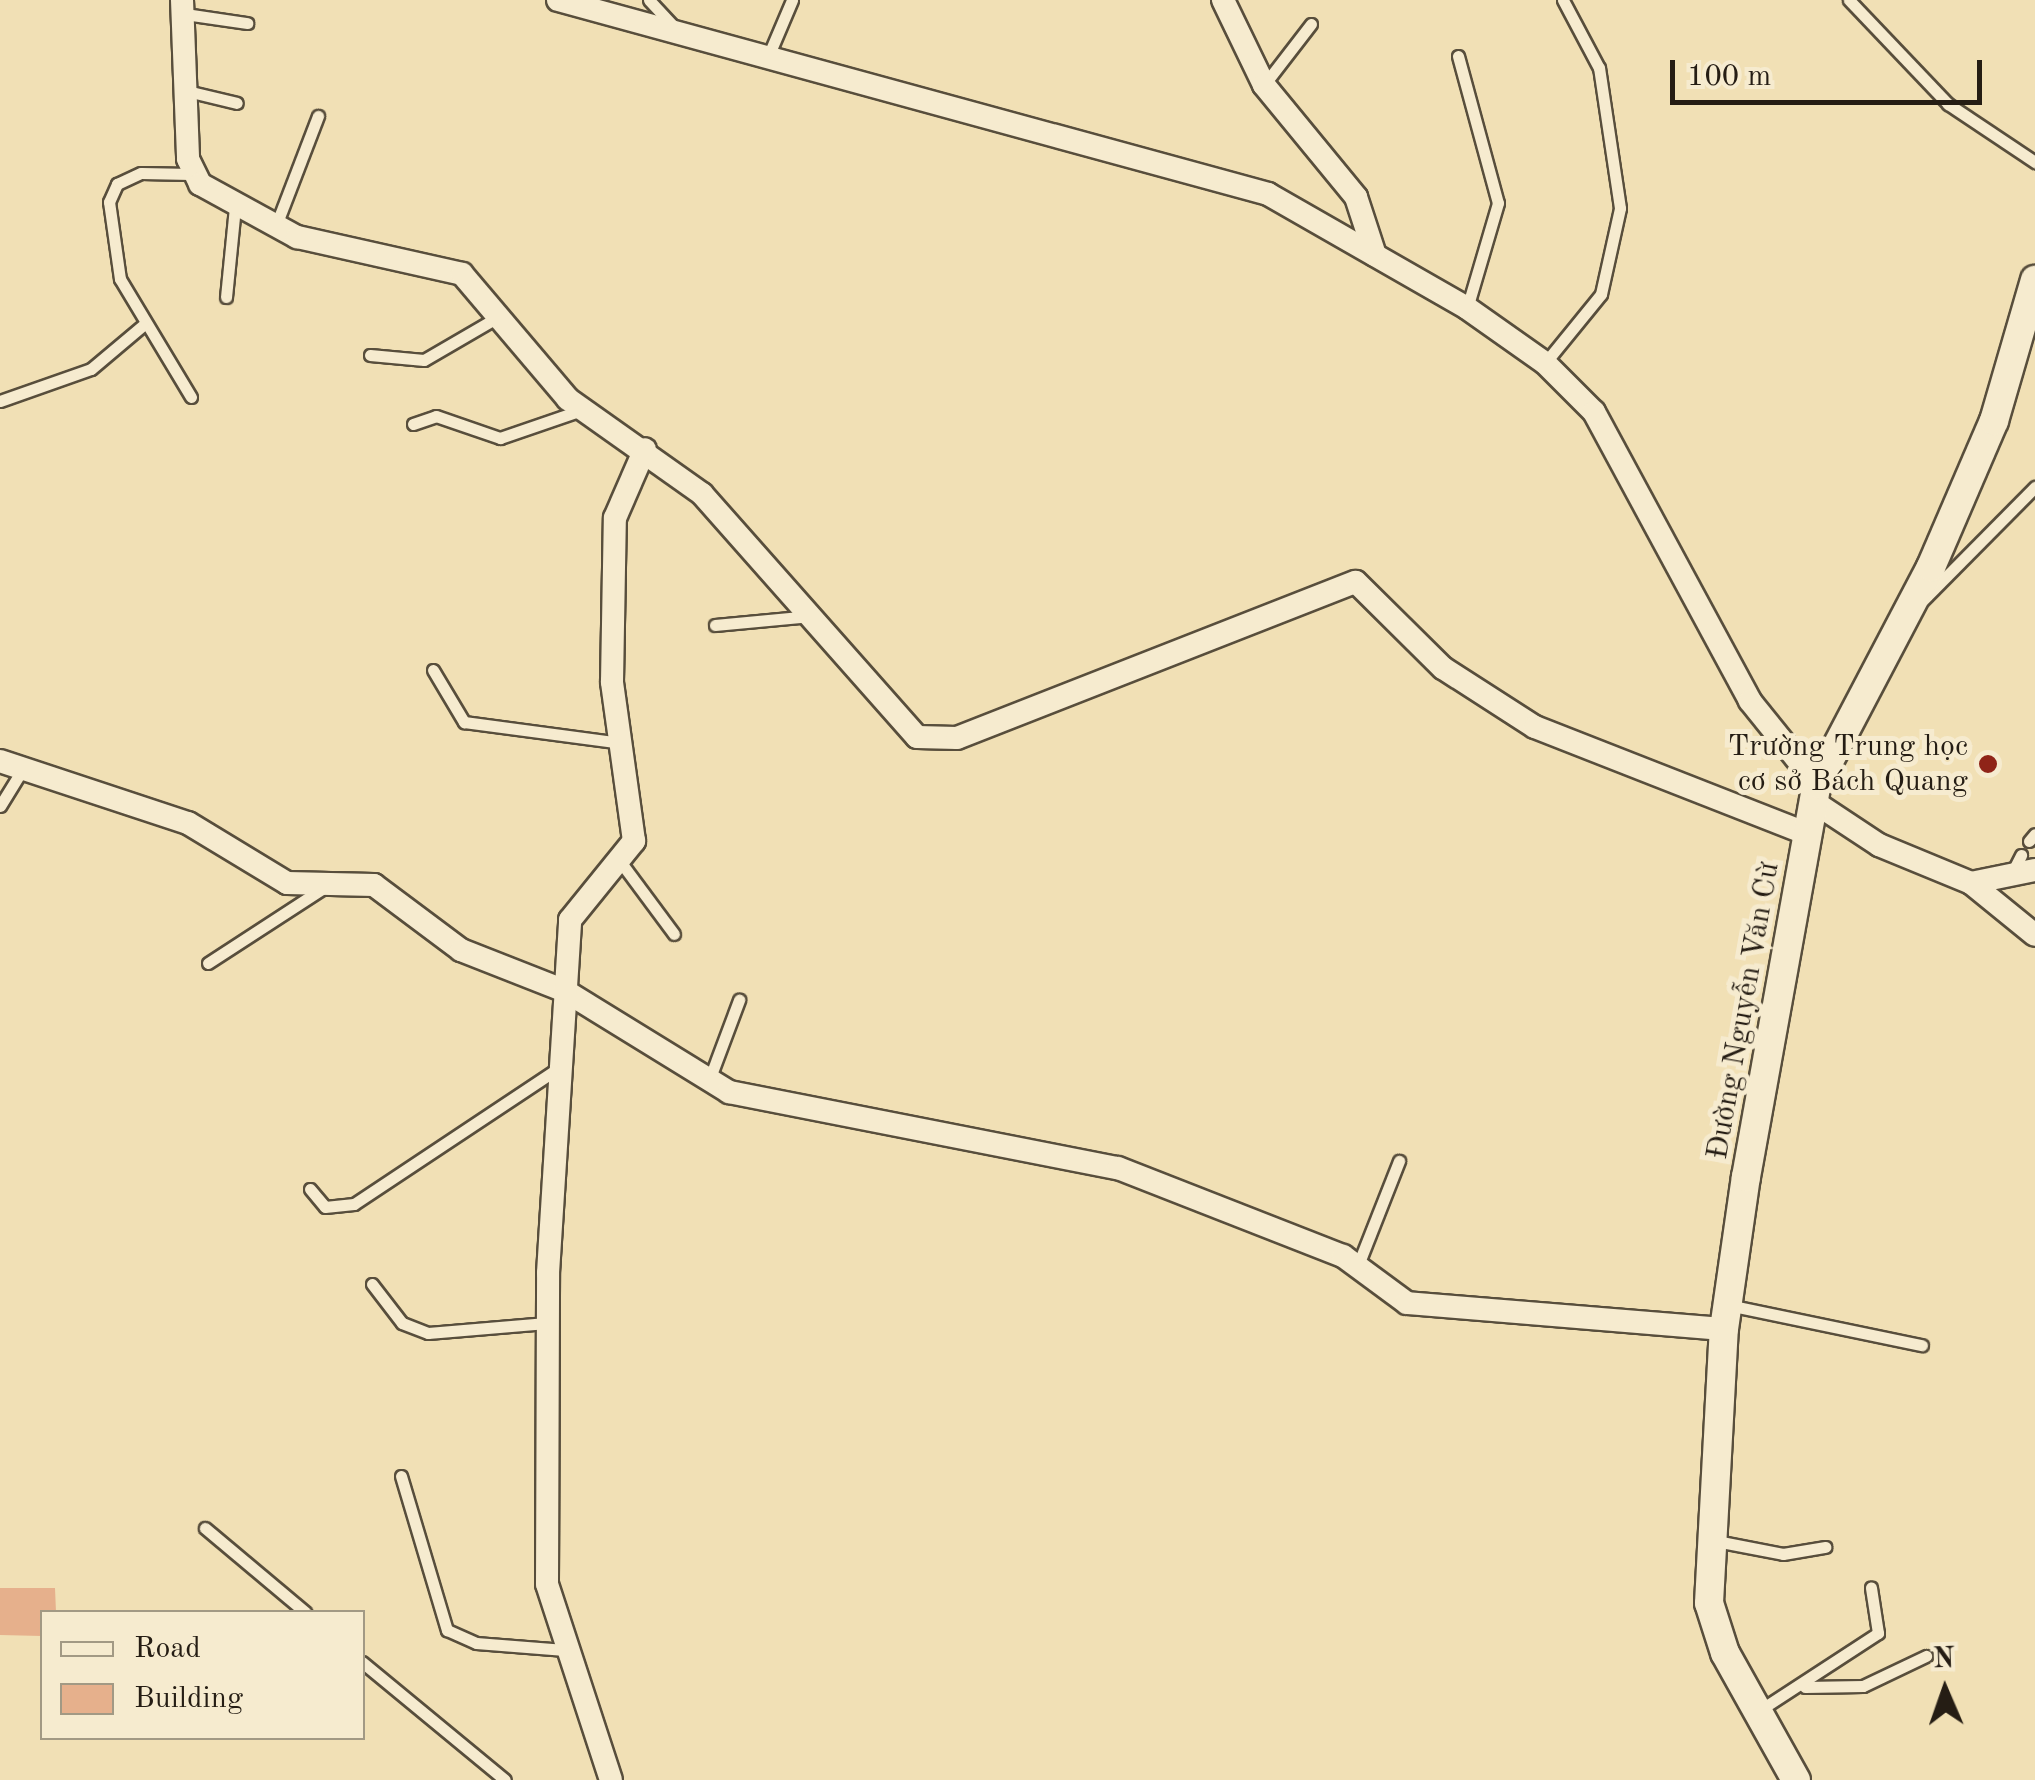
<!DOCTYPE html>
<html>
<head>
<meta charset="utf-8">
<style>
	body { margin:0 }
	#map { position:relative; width:2035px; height:1780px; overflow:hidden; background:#f1e0b5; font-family:"Old Standard TT",serif }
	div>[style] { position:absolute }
	.building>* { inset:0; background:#e6b08c }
	.roads { filter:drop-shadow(2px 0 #584e3c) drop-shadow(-2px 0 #584e3c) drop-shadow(0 2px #584e3c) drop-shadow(0 -2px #584e3c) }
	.service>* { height:11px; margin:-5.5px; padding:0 5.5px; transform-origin:5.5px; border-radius:5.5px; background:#f6ebcf }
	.minor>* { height:22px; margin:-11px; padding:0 11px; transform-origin:11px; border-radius:11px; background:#f6ebcf }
	.tertiary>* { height:28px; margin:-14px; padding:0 14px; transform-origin:14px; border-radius:14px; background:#f6ebcf }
	.dots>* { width:28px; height:28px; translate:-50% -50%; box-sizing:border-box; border:5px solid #f6ebcf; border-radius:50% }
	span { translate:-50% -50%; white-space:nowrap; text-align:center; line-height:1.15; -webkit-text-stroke:10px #f6ebcf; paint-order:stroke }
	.poi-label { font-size:30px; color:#251d14 }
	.right { translate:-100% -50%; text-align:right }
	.street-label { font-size:30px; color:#251d14 }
	.legend { position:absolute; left:40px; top:1610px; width:325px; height:130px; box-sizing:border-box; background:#f6ebcf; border:2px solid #a29984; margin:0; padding:12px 18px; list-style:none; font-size:30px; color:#251d14 }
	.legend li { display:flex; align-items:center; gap:20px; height:50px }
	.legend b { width:50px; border:2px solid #a29984 }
	.north { position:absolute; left:1895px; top:1640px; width:100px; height:100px; -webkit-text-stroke:8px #f6ebcf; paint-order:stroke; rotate:358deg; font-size:28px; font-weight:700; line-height:40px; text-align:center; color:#251d14 }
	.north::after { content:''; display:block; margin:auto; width:35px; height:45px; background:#251d14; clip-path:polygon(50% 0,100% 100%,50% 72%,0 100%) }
	.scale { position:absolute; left:1670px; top:60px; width:312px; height:45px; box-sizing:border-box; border:5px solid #251d14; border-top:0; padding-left:12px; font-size:30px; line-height:35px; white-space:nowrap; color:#251d14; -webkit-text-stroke:8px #f6ebcf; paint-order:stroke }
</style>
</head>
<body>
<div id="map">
	<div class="building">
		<i style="clip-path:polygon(0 1588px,55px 1588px,56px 1612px,42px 1612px,42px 1636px,0 1635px)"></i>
	</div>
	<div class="roads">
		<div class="service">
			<i style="left:649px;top:0;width:41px;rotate:47deg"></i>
			<i style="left:1849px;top:0;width:144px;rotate:46.4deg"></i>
			<i style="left:1948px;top:104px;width:105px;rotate:33.7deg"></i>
			<i style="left:185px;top:14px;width:63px;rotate:8.3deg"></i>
			<i style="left:1458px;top:56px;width:152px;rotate:74.8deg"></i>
			<i style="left:1498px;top:203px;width:109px;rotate:106.4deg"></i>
			<i style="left:767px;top:59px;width:64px;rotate:-67deg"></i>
			<i style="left:1264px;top:85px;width:77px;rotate:-52.4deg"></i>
			<i style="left:187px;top:91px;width:51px;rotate:13.5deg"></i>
			<i style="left:275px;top:228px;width:120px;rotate:-69deg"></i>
			<i style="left:226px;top:297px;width:90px;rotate:-84.3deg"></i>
			<i style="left:370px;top:355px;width:54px;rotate:5.3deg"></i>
			<i style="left:424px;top:360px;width:86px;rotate:-30.2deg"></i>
			<i style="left:1545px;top:363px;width:89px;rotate:-50.9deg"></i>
			<i style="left:1601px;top:294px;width:88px;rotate:-77.5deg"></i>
			<i style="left:1620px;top:208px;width:142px;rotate:-98.5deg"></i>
			<i style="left:1599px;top:68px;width:77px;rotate:-117.9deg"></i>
			<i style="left:191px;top:397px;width:138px;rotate:-121deg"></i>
			<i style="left:120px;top:279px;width:78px;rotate:-98.1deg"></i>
			<i style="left:109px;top:202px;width:20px;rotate:-66deg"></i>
			<i style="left:117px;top:184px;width:26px;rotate:-25deg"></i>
			<i style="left:141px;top:173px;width:50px;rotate:1.1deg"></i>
			<i style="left:0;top:401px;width:96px;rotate:-19.4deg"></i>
			<i style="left:91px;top:369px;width:67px;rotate:-40.1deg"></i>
			<i style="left:413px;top:424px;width:24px;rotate:-19deg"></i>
			<i style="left:436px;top:416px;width:68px;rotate:19deg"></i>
			<i style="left:500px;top:438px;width:87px;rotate:-18.9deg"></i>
			<i style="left:1924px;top:599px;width:158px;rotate:-45.3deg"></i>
			<i style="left:715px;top:625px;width:96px;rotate:-5.4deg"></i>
			<i style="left:433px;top:670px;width:61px;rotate:59.2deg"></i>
			<i style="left:464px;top:722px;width:158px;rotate:7.6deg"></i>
			<i style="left:0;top:806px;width:46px;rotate:-58.4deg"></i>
			<i style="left:2029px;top:841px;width:9px;rotate:-49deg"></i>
			<i style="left:622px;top:864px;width:87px;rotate:53.4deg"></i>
			<i style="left:2013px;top:871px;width:18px;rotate:-63deg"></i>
			<i style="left:208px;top:963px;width:136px;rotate:-33deg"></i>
			<i style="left:708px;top:1083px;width:89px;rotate:-69.5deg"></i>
			<i style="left:310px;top:1189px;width:23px;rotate:50deg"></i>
			<i style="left:325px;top:1207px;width:29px;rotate:-6deg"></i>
			<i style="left:354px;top:1204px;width:246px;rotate:-33.6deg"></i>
			<i style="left:1358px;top:1265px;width:112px;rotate:-68.5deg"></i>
			<i style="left:372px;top:1284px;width:49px;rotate:52.4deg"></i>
			<i style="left:402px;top:1323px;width:28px;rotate:21deg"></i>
			<i style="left:428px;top:1333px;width:119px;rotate:-4.8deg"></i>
			<i style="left:1728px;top:1305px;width:198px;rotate:11.7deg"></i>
			<i style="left:401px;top:1476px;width:161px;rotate:73.4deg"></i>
			<i style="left:447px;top:1630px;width:32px;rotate:24deg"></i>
			<i style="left:476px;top:1643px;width:89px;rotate:4.5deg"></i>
			<i style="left:205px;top:1528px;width:131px;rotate:40deg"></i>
			<i style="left:1716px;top:1541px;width:68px;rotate:11deg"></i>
			<i style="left:1783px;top:1554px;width:43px;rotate:-9.5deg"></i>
			<i style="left:362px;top:1662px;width:185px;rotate:39.5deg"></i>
			<i style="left:1805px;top:1687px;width:58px;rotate:-1deg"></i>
			<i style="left:1863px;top:1686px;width:70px;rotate:-25.5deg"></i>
			<i style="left:1760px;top:1710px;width:141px;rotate:-33.1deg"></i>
			<i style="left:1878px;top:1633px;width:46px;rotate:-98.8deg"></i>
		</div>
		<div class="minor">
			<i style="left:182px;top:0;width:159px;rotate:87.8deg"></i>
			<i style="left:188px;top:159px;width:28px;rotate:64deg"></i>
			<i style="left:200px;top:184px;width:111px;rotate:28.7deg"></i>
			<i style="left:297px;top:237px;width:169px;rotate:12.6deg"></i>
			<i style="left:462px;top:274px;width:164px;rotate:49.7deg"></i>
			<i style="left:568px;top:399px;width:164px;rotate:35.3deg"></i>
			<i style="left:702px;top:494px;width:324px;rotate:48.5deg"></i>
			<i style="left:917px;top:737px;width:40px;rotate:1.4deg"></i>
			<i style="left:957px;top:738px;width:428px;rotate:-21.4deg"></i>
			<i style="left:1356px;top:582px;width:122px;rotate:44.7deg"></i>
			<i style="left:1443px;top:668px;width:109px;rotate:32.7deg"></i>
			<i style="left:1535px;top:727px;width:295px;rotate:21.4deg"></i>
			<i style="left:558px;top:0;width:736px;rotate:15.28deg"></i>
			<i style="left:1268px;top:194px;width:229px;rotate:29.8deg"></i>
			<i style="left:1467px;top:308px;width:95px;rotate:35.2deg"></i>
			<i style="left:1545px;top:363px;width:69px;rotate:45deg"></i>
			<i style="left:1594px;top:412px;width:328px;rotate:61.6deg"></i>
			<i style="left:1750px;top:701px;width:107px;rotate:51.1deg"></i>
			<i style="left:1223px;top:0;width:94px;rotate:64.2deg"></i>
			<i style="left:1264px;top:85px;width:145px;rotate:50.6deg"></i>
			<i style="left:1356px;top:197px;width:61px;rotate:71.9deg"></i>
			<i style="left:0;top:761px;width:198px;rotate:18.3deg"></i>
			<i style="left:188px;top:823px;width:116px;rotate:31.2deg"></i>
			<i style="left:287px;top:883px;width:87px;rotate:1.3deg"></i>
			<i style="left:374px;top:885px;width:109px;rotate:36.8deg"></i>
			<i style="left:461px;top:950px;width:112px;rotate:21.5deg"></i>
			<i style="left:565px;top:991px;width:193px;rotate:31.6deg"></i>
			<i style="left:729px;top:1092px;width:396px;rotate:11.1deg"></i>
			<i style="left:1118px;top:1168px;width:242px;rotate:21.4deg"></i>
			<i style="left:1343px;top:1256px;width:79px;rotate:36.3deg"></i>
			<i style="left:1407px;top:1303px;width:318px;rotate:4.7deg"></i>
			<i style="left:1820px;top:806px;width:71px;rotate:33.5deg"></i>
			<i style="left:1879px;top:845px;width:100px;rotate:22.4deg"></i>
			<i style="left:1971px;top:883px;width:82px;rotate:39.1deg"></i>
			<i style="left:1971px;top:883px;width:65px;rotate:-11.5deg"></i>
			<i style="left:611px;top:1780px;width:206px;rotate:-108.1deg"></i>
			<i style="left:547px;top:1584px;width:311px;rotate:-89.8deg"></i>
			<i style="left:548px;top:1273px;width:354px;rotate:-86.4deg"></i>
			<i style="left:570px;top:920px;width:102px;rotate:-51deg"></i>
			<i style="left:634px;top:841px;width:161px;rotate:-97.9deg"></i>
			<i style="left:612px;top:682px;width:164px;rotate:-89deg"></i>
			<i style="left:615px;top:518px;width:75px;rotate:-66.5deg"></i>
		</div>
		<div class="tertiary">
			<i style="left:1796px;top:1780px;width:145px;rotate:-119.2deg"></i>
			<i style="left:1725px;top:1653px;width:52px;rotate:-107.7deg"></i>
			<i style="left:1709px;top:1603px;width:274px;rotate:-86.9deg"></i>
			<i style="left:1724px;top:1329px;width:154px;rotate:-81.8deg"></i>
			<i style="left:1746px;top:1177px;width:399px;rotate:-79.8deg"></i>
			<i style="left:1817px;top:784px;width:245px;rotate:-62.3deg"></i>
			<i style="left:1931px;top:567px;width:159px;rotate:-66.7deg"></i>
			<i style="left:1994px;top:421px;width:147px;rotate:-73.8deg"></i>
		</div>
	</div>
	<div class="dots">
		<i style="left:1988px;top:764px;background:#8f2418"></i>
	</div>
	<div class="poi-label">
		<span class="right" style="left:1968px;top:764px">Trường Trung học<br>cơ sở Bách Quang</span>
	</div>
	<div class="street-label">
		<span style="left:1744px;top:1011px;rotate:-80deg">Đường Nguyễn Văn Cừ</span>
	</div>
	<ul class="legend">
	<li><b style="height:12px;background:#f6ebcf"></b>Road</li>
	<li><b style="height:28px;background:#e6b08c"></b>Building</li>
	</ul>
	<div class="north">N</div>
	<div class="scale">100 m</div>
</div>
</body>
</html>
